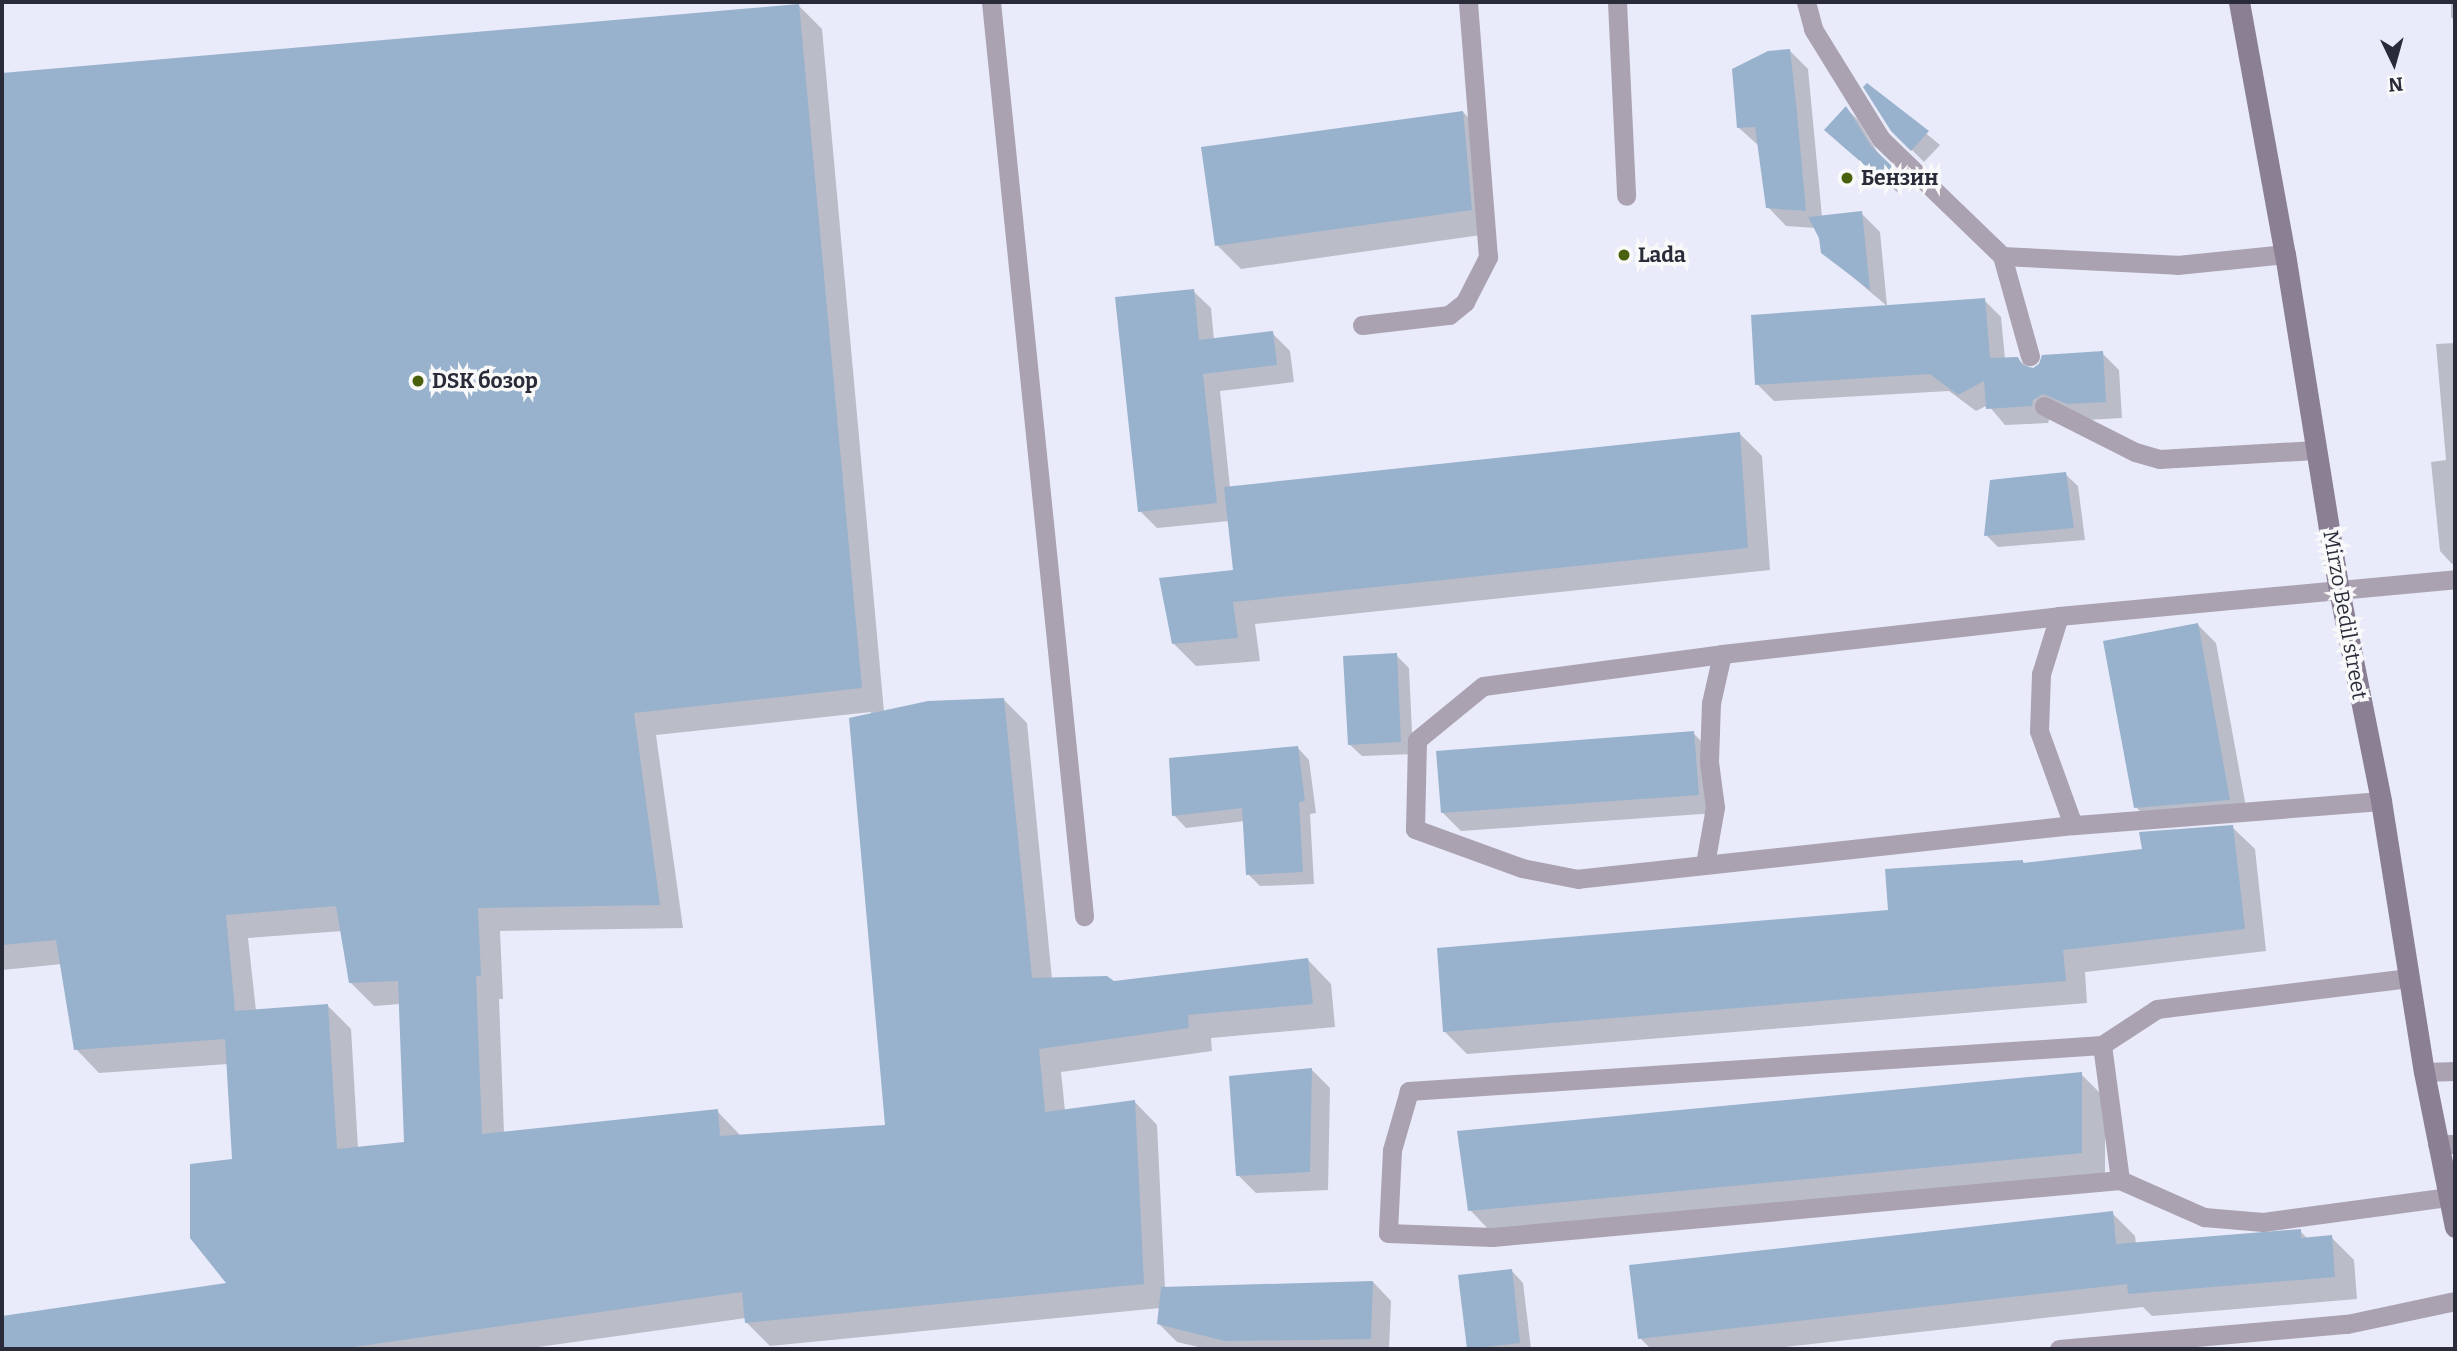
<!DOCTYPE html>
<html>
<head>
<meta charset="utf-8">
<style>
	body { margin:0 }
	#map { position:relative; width:2457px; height:1351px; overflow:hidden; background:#e9ebfa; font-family:Bitter,serif }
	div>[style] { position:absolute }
	.shadow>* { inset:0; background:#0003 }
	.building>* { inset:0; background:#98b2cd }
	.lane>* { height:19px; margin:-9.5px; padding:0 9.5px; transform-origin:9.5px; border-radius:9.5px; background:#aaa2b1 }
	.secondary>* { height:21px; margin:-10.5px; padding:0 10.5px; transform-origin:10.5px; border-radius:10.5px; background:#8a7f93 }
	.dots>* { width:19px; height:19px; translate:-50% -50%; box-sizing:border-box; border:4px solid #f9f9f9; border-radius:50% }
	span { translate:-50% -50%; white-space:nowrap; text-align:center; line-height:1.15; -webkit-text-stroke:7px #f9f9f9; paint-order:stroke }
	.poi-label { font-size:21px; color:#292b38; font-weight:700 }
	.left { translate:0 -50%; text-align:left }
	.street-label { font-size:21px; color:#292b38 }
	.frame { position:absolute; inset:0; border:4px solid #292b38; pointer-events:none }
	.north { position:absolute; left:2359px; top:28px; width:70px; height:70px; -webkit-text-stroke:5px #f9f9f9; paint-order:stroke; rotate:175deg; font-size:19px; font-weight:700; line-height:28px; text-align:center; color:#292b38 }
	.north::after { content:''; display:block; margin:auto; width:24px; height:32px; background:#292b38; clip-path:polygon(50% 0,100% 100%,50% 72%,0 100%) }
</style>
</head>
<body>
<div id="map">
	<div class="shadow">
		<i style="clip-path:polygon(2451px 2px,2455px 2px,2455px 21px,2451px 17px)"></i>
		<i style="clip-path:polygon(evenodd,798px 5px,822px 29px,884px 712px,1004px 700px,1027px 723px,1052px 979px,1114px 983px,1308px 960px,1331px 984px,1335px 1027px,1211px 1038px,1212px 1051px,1061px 1072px,1065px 1111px,1134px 1101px,1157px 1125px,1165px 1289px,1373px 1282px,1391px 1301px,1389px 1349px,1207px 1349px,1177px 1342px,1159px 1324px,1160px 1308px,770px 1346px,747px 1323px,746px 1318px,524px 1349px,2px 1349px,2px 1318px,229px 1284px,233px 1161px,228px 1064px,99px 1073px,76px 1049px,62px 964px,2px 970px,2px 75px,798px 5px,871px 712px,886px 1127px,741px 1136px,717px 1111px,504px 1133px,499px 999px,503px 999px,500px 931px,683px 928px,656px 735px,871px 712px,798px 5px,342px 931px,351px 983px,374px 1006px,400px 1004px,406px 1143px,358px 1148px,351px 1029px,327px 1005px,256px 1011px,248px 938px,342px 931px)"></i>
		<i style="clip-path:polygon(1790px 51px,1808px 69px,1822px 217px,1861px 213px,1880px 232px,1887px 306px,1823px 252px,1816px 228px,1786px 226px,1768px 207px,1759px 146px,1739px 128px)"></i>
		<i style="clip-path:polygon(1867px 85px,1940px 145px,1924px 162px,1892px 130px)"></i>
		<i style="clip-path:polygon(1846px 108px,1858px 120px,1882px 160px,1906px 183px,1897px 192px,1838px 142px)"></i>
		<i style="clip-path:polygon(1463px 112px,1486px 136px,1495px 233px,1241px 269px,1217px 245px)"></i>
		<i style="clip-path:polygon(1193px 291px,1211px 308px,1214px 340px,1272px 333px,1290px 351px,1294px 382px,1220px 391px,1230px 488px,1739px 433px,1762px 456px,1770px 570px,1255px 624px,1260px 661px,1196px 666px,1173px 643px,1235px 571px,1229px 521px,1157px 528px,1140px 511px)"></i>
		<i style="clip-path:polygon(1984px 300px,2001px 317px,2005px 359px,2017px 359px,2033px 370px,2102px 353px,2119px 370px,2122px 418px,2086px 420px,2050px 417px,2048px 423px,2005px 425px,1988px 405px,1976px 411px,1949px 391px,1774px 401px,1757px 384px)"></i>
		<i style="clip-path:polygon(2455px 343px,2455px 563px,2452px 564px,2440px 551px,2431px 462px,2446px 460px,2436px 344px)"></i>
		<i style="clip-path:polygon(2065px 474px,2078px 486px,2085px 540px,1998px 547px,1986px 535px)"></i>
		<i style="clip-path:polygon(2198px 625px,2216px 643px,2248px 818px,2154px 826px,2136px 807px)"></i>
		<i style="clip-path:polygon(1396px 655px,1409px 668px,1413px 754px,1362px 756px,1349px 744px)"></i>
		<i style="clip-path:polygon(1693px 733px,1712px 752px,1716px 813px,1461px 831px,1442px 812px)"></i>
		<i style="clip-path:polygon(1297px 747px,1309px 760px,1316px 813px,1310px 814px,1314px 884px,1260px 886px,1248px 874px,1245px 821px,1186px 828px,1174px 815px)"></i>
		<i style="clip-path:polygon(2232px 827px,2255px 849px,2266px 951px,2085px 972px,2087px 1003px,1467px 1054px,1444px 1031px,1890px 912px,2022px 861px,2025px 864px,2144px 851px)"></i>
		<i style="clip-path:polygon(1312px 1070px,1330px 1088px,1328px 1190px,1256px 1193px,1238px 1175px)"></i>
		<i style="clip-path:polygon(2081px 1074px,2105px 1098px,2105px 1176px,1493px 1234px,1470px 1210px)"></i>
		<i style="clip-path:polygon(2112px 1213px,2135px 1236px,2136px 1245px,2300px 1231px,2308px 1239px,2331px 1237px,2354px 1260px,2357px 1299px,2152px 1316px,2143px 1307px,1766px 1349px,1651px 1349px,1640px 1338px)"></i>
		<i style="clip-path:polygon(1511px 1270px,1523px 1283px,1531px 1349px,1469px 1349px,1460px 1276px)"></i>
	</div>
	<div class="building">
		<i style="clip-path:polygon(evenodd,799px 4px,862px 688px,634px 713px,660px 905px,478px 908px,481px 976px,476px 976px,482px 1134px,718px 1109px,720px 1136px,885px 1125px,849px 718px,928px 701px,1004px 698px,1032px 978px,1107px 976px,1114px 981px,1308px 958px,1313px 1004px,1188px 1015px,1189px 1028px,1039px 1049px,1045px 1112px,1135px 1100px,1144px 1284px,745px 1323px,742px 1292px,339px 1349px,2px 1349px,2px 1316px,226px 1283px,190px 1238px,190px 1164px,232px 1159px,225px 1039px,74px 1050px,56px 940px,2px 945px,2px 73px,799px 4px,336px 906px,349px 983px,398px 981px,404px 1142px,337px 1149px,328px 1004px,235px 1011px,226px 915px,336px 906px)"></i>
		<i style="clip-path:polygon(1790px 49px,1797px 113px,1806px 211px,1766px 208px,1755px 127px,1737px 128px,1732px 69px,1768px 51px)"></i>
		<i style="clip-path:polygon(1867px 83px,1929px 131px,1911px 151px,1891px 131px,1863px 87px)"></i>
		<i style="clip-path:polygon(1846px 106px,1871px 146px,1895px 169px,1883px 181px,1824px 130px)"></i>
		<i style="clip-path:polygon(1463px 111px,1472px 210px,1215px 246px,1201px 147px)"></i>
		<i style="clip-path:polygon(1862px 211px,1870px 290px,1821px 253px,1819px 238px,1808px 217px)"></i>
		<i style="clip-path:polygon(1194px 289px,1199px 340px,1273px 331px,1277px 365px,1203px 374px,1217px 503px,1138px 512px,1115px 297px)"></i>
		<i style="clip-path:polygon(1985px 298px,1990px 358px,2018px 357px,2022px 365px,2033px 368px,2039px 364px,2042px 355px,2103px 351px,2106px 402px,2067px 404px,2043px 394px,2033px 400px,2032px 406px,1986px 409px,1984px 381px,1958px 395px,1930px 374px,1755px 385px,1751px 315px)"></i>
		<i style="clip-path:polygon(1740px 432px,1748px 548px,1233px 602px,1238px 638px,1172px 644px,1159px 578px,1233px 570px,1224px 487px)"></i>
		<i style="clip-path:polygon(2066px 472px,2074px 528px,1984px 536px,1990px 480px)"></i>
		<i style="clip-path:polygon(2198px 623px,2230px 800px,2134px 808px,2103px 641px)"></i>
		<i style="clip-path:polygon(1397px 653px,1401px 742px,1348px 745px,1343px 656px)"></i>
		<i style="clip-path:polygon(1694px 731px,1699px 795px,1441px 813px,1436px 751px)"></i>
		<i style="clip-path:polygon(1298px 746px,1305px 801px,1299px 802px,1303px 872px,1246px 875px,1242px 808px,1172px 816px,1169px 758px)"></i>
		<i style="clip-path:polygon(2233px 825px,2245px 929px,2063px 950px,2066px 981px,1443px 1032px,1437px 948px,1888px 910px,1885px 869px,2023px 860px,2023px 863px,2142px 849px,2139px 832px)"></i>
		<i style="clip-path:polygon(1312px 1068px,1310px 1172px,1236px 1176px,1229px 1076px)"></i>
		<i style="clip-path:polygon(2082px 1072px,2082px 1153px,1468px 1211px,1457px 1131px)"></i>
		<i style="clip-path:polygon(2113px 1211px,2116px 1244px,2301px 1229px,2301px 1238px,2332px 1235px,2335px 1277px,2128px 1294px,2127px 1284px,1638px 1339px,1629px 1265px)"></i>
		<i style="clip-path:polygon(1512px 1269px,1520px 1343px,1467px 1349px,1458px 1275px)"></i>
		<i style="clip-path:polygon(1373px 1281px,1371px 1339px,1225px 1341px,1157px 1324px,1161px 1287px)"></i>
	</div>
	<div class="lane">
		<i style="left:991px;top:2px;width:919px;rotate:84.19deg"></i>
		<i style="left:1617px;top:2px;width:194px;rotate:87.3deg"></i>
		<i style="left:1806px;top:2px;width:28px;rotate:75deg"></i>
		<i style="left:1813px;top:29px;width:129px;rotate:58.3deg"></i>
		<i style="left:1881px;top:139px;width:168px;rotate:44deg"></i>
		<i style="left:2002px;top:256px;width:175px;rotate:2.9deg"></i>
		<i style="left:2177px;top:265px;width:109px;rotate:-5.8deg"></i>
		<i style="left:2002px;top:256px;width:104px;rotate:74.4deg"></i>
		<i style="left:1362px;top:325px;width:88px;rotate:-6.6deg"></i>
		<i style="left:1449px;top:315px;width:21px;rotate:-39deg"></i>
		<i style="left:1465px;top:302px;width:51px;rotate:-62.9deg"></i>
		<i style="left:1488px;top:257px;width:256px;rotate:-94.5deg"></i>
		<i style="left:2044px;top:406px;width:102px;rotate:26.8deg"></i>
		<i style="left:2135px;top:452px;width:25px;rotate:16deg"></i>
		<i style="left:2159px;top:459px;width:157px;rotate:-3.3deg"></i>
		<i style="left:2059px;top:616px;width:61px;rotate:107.2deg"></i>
		<i style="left:2041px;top:674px;width:57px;rotate:92deg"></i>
		<i style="left:2039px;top:731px;width:100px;rotate:70.1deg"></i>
		<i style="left:2381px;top:801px;width:309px;rotate:175.5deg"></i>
		<i style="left:2073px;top:825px;width:498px;rotate:173.8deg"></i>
		<i style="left:1578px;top:879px;width:57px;rotate:-168.9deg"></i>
		<i style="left:1522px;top:868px;width:114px;rotate:-160deg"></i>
		<i style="left:1415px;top:829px;width:89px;rotate:-88.7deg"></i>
		<i style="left:1417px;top:740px;width:85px;rotate:-39.3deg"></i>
		<i style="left:1483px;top:686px;width:241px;rotate:-7.6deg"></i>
		<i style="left:1722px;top:654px;width:339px;rotate:-6.4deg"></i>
		<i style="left:2059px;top:616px;width:398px;rotate:-5.3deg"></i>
		<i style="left:1705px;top:864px;width:58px;rotate:-80deg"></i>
		<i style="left:1715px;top:807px;width:45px;rotate:-97.6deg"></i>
		<i style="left:1709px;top:762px;width:59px;rotate:-88.1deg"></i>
		<i style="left:1711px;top:703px;width:50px;rotate:-77.3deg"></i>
		<i style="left:2409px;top:978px;width:254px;rotate:173deg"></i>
		<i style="left:2157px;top:1009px;width:66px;rotate:146.8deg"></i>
		<i style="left:2102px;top:1045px;width:695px;rotate:176.2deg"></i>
		<i style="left:1409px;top:1091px;width:61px;rotate:106.1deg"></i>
		<i style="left:1392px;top:1150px;width:83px;rotate:92.8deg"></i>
		<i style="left:1388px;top:1233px;width:104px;rotate:2.2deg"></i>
		<i style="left:1492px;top:1237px;width:631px;rotate:-5.19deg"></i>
		<i style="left:2120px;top:1180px;width:92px;rotate:23.8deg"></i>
		<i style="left:2204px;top:1217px;width:59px;rotate:4.8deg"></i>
		<i style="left:2263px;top:1222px;width:186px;rotate:-7.7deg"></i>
		<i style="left:2102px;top:1045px;width:136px;rotate:82.4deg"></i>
		<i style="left:2424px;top:1072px;width:31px;rotate:-2deg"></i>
		<i style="left:2437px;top:1144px;width:18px"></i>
		<i style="left:2059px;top:1349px;width:289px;rotate:-5deg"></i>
		<i style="left:2347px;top:1324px;width:110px;rotate:-12deg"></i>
	</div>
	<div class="secondary">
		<i style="left:2239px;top:2px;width:256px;rotate:79.7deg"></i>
		<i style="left:2285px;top:254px;width:340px;rotate:80.9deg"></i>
		<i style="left:2339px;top:590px;width:215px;rotate:78.7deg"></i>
		<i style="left:2381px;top:801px;width:274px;rotate:81deg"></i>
		<i style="left:2424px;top:1072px;width:158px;rotate:78.7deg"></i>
	</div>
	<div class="dots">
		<i style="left:1847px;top:178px;background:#49610d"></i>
		<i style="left:1624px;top:255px;background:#49610d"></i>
		<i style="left:418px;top:381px;background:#49610d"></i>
	</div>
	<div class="poi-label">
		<span class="left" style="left:1861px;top:178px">Бензин</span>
		<span class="left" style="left:1638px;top:255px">Lada</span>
		<span class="left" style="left:432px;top:381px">DSK бозор</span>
	</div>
	<div class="street-label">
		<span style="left:2345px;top:615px;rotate:80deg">Mirzo Bedil street</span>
	</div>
	<div class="frame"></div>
	<div class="north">N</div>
</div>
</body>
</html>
